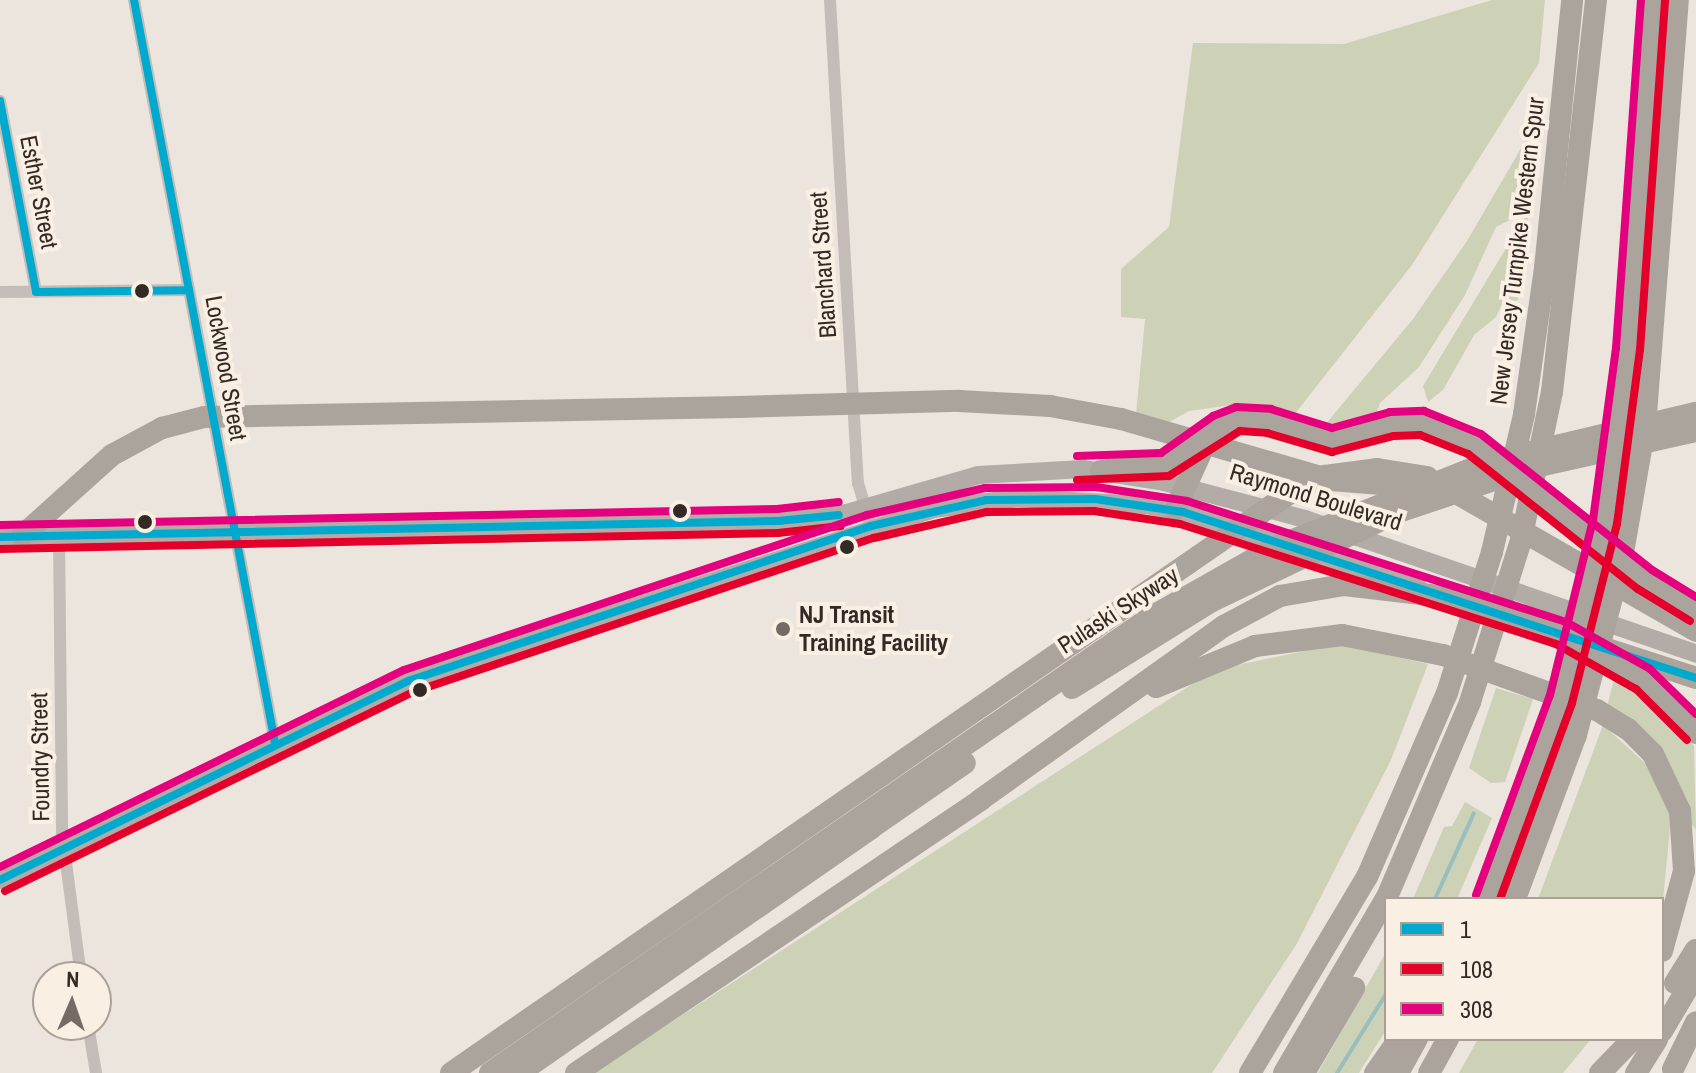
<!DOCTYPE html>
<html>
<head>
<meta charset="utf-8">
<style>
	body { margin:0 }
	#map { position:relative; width:1696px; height:1073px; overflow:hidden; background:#ece5dd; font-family:"Archivo Narrow",sans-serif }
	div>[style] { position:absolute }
	.green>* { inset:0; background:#cdd1b6 }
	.stream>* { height:4px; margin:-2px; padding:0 2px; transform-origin:2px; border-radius:2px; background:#99bebe }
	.street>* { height:12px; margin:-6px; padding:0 6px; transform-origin:6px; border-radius:6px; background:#c4bdb7 }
	.primary>* { height:18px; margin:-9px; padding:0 9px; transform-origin:9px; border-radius:9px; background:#b3aba6 }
	.highway>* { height:22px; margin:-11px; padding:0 11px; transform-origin:11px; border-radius:11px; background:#aba49d }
	.highway-bridge>* { height:22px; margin:-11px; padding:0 11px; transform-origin:11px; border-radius:11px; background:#aba49d }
	.bus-1>* { height:8px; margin:-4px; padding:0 4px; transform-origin:4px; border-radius:4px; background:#00a9ce }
	.bus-2>* { height:8px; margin:-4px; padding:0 4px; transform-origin:4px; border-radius:4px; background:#e4002b }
	.bus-3>* { height:8px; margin:-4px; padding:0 4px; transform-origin:4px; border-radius:4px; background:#e5007d }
	.dots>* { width:22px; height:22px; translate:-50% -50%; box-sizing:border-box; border:4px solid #faefe3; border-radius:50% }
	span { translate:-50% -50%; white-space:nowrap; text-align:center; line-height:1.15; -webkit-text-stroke:8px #faefe3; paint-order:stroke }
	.street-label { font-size:24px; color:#342a25 }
	.poi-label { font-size:24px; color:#342a25; font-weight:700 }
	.left { translate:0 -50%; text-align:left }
	.legend { position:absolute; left:1384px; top:897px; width:280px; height:144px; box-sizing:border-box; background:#faefe3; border:2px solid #aba097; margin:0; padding:10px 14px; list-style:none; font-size:24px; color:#342a25 }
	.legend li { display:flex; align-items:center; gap:16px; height:40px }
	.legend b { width:40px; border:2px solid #aba097 }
	.north { position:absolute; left:32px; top:961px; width:80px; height:80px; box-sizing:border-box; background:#faefe3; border:2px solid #aba097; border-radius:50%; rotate:2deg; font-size:22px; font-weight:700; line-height:32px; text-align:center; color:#342a25 }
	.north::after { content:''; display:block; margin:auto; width:28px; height:36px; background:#746b65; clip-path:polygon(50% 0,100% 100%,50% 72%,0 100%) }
</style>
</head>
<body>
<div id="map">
	<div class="green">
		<i style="clip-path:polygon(1492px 0,1545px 0,1539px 63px,1412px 265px,1290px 420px,1238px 404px,1189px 411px,1166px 424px,1136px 415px,1145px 319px,1121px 317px,1121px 269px,1169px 227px,1193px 43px,1344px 44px)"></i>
		<i style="clip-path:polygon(1530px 133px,1510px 220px,1496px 227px,1465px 295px,1419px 367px,1380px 403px,1374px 419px,1320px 431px,1413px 319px,1467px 241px)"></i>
		<i style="clip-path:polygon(1529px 210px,1518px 300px,1501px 306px,1496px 317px,1474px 335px,1443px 390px,1428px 402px,1423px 386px)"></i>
		<i style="clip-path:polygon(1338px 644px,1428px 664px,1391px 760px,1296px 945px,1212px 1073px,593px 1073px,1214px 670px)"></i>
		<i style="clip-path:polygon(1616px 671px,1645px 690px,1694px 746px,1696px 830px,1607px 707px)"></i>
		<i style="clip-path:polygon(1496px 688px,1533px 699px,1505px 782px,1491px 783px,1469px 768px)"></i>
		<i style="clip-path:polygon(1603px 725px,1647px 765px,1671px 818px,1662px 910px,1662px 899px,1538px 899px)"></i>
		<i style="clip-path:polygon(1465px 802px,1492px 818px,1457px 899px,1413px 899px,1444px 827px,1452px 826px)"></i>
		<i style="clip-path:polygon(1386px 952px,1386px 1030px,1359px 1073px,1318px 1073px)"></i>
		<i style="clip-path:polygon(1478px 1039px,1591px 1039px,1563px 1073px,1459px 1073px)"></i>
	</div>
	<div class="stream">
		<i style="left:1435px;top:899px;width:94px;rotate:-65.6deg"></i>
		<i style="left:1337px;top:1073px;width:93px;rotate:-58.2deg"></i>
	</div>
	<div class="street">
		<i style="left:134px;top:0;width:756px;rotate:79.25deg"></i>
		<i style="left:830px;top:0;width:484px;rotate:86.7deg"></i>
		<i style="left:858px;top:483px;width:45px;rotate:73.2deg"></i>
		<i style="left:0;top:101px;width:194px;rotate:79.3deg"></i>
		<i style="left:0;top:292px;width:189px;rotate:-0.6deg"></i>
		<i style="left:59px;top:535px;width:297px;rotate:89.4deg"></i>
		<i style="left:62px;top:832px;width:146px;rotate:82.5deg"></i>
		<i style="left:88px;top:1025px;width:49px;rotate:80.5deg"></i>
	</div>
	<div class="primary">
		<i style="left:0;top:537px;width:778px;rotate:-1.18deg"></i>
		<i style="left:778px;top:521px;width:69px;rotate:-6.6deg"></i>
		<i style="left:847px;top:513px;width:137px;rotate:-16.1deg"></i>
		<i style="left:979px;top:475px;width:104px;rotate:-3.3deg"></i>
		<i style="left:1083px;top:469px;width:82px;rotate:9.1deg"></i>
		<i style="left:1164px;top:482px;width:146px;rotate:14.7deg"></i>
		<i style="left:1305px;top:519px;width:414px;rotate:19deg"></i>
		<i style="left:0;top:880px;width:454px;rotate:-26deg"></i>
		<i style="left:408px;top:681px;width:553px;rotate:-18.11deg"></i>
		<i style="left:934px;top:509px;width:84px;rotate:-7.5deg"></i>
		<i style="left:1017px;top:498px;width:128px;rotate:3.1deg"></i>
		<i style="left:1145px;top:505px;width:39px;rotate:10deg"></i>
		<i style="left:1183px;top:512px;width:247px;rotate:17.7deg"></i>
	</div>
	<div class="highway">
		<i style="left:1101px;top:471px;width:73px;rotate:-7.1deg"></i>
		<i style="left:1173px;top:462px;width:58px;rotate:-38deg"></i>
		<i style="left:1219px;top:426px;width:20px;rotate:-20deg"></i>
		<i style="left:1238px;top:419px;width:31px;rotate:4deg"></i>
		<i style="left:1269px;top:421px;width:66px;rotate:16.8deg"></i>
		<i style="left:1332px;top:440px;width:62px;rotate:-14.9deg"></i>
		<i style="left:1392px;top:424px;width:30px;rotate:-2deg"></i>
		<i style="left:1422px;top:423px;width:39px;rotate:18deg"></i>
		<i style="left:1459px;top:435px;width:58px;rotate:34.5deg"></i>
		<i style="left:1507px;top:468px;width:178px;rotate:39.1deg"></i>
		<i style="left:1444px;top:486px;width:291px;rotate:29.9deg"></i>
		<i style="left:1175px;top:510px;width:72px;rotate:-65.6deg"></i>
		<i style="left:22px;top:536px;width:121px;rotate:-42deg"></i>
		<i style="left:112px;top:455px;width:57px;rotate:-28.4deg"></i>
		<i style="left:162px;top:428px;width:43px;rotate:-14.7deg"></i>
		<i style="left:204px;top:417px;width:535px;rotate:-1.07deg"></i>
		<i style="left:1634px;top:575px;width:72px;rotate:30.1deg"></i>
		<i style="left:1608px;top:658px;width:70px;rotate:34.6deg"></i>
		<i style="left:1666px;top:698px;width:46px;rotate:49.4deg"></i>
		<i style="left:1156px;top:687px;width:107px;rotate:-22.5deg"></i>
		<i style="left:1255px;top:646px;width:88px;rotate:-7.2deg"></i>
		<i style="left:1342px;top:635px;width:103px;rotate:11.2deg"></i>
		<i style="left:1443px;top:655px;width:164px;rotate:19.7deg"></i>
		<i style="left:1597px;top:710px;width:36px;rotate:32deg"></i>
		<i style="left:1628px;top:729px;width:35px;rotate:45deg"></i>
		<i style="left:1653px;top:754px;width:63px;rotate:64.7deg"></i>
		<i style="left:1680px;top:811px;width:60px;rotate:86.2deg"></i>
		<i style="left:1684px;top:871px;width:83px;rotate:105.4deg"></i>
		<i style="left:1487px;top:899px;width:183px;rotate:-69.2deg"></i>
		<i style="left:1515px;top:899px;width:175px;rotate:-69.6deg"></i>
		<i style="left:1675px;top:983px;width:39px;rotate:-58deg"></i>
		<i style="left:1662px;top:1031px;width:66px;rotate:-59.2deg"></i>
		<i style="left:1673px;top:1069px;width:52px;rotate:-63.9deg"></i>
		<i style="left:451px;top:1073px;width:934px;rotate:-34.66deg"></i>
		<i style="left:490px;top:1073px;width:226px;rotate:-34.7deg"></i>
		<i style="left:519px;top:1073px;width:429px;rotate:-34.8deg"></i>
		<i style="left:576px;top:1073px;width:488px;rotate:-34deg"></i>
		<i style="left:980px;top:800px;width:300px;rotate:-35.5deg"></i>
		<i style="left:1224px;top:626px;width:64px;rotate:-28.2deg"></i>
		<i style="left:1280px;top:596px;width:65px;rotate:-9.8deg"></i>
		<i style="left:1344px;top:585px;width:104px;rotate:6.6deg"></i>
		<i style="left:1447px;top:597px;width:262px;rotate:18deg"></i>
		<i style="left:1250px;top:1073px;width:228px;rotate:-59.2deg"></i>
		<i style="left:1367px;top:877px;width:201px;rotate:-66.5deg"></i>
		<i style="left:1284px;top:1073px;width:204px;rotate:-59.7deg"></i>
		<i style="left:1387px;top:897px;width:212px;rotate:-66.9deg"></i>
		<i style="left:1304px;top:1073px;width:99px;rotate:-59.5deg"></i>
		<i style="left:1375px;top:1073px;width:42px;rotate:-54.8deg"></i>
		<i style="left:1398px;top:1073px;width:39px;rotate:-61deg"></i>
		<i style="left:1429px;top:1073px;width:39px;rotate:-61deg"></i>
		<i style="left:1600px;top:1073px;width:47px;rotate:-45.9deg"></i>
		<i style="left:1636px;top:1073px;width:40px;rotate:-58deg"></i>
	</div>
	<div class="highway-bridge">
		<i style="left:739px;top:407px;width:220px;rotate:-1.6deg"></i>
		<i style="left:959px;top:401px;width:91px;rotate:3.1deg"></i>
		<i style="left:1050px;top:406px;width:72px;rotate:10.4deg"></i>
		<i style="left:1121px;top:419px;width:219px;rotate:16.2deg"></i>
		<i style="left:1331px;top:480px;width:75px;rotate:4.6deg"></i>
		<i style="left:1219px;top:542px;width:86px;rotate:-34.6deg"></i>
		<i style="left:1290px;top:493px;width:39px;rotate:-26deg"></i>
		<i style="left:1325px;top:476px;width:52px;rotate:-7.7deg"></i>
		<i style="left:1377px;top:469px;width:51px;rotate:9.1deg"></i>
		<i style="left:1072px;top:688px;width:165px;rotate:-31.9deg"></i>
		<i style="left:1212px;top:601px;width:206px;rotate:-25.6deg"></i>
		<i style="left:1398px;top:512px;width:139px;rotate:-18.4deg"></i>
		<i style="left:1530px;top:468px;width:170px;rotate:-12.6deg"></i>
		<i style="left:1447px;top:693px;width:148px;rotate:-72.3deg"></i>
		<i style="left:1492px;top:552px;width:142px;rotate:-76.9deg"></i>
		<i style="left:1524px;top:414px;width:148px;rotate:-81.8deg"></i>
		<i style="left:1545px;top:268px;width:269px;rotate:-84.2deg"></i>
		<i style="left:1470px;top:702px;width:170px;rotate:-72.5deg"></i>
		<i style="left:1521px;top:540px;width:151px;rotate:-78.2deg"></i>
		<i style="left:1552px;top:392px;width:394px;rotate:-83.6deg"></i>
		<i style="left:1552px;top:728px;width:148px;rotate:-74.4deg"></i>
		<i style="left:1592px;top:585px;width:169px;rotate:-80.1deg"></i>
		<i style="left:1621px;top:419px;width:420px;rotate:-85.6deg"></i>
		<i style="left:1576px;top:735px;width:177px;rotate:-75.3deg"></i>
		<i style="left:1621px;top:564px;width:139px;rotate:-80.1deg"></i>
		<i style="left:1645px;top:427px;width:428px;rotate:-85.6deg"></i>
		<i style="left:871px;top:828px;width:114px;rotate:-34.7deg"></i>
		<i style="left:676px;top:944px;width:577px;rotate:-34.54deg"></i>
		<i style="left:1151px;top:617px;width:140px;rotate:-29.5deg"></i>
		<i style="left:1273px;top:548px;width:232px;rotate:-21.8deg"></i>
		<i style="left:1488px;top:462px;width:214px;rotate:-13.3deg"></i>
	</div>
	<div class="bus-1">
		<i style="left:134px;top:0;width:756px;rotate:79.25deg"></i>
		<i style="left:0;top:101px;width:194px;rotate:79.3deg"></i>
		<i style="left:36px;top:292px;width:153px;rotate:-0.7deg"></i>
		<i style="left:0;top:537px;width:778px;rotate:-1.18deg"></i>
		<i style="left:778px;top:521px;width:61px;rotate:-5.6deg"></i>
		<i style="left:0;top:880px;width:454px;rotate:-26deg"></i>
		<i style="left:408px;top:681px;width:488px;rotate:-18.5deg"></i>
		<i style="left:871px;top:526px;width:118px;rotate:-12.7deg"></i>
		<i style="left:986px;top:500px;width:109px;rotate:-0.5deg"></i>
		<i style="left:1095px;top:499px;width:89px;rotate:8.4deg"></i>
		<i style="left:1183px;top:512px;width:539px;rotate:17.93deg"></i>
	</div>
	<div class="bus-2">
		<i style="left:1077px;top:480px;width:92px;rotate:-2.5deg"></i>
		<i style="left:1169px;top:476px;width:84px;rotate:-32.4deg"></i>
		<i style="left:1240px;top:431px;width:27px;rotate:4deg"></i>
		<i style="left:1267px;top:433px;width:68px;rotate:16.3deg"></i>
		<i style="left:1332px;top:452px;width:64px;rotate:-14.5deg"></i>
		<i style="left:1394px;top:436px;width:26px;rotate:-2deg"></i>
		<i style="left:1420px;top:435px;width:52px;rotate:21.6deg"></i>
		<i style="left:1468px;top:454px;width:217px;rotate:38.5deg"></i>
		<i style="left:1638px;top:589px;width:61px;rotate:31.6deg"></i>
		<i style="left:0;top:549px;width:778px;rotate:-1.18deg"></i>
		<i style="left:778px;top:533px;width:63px;rotate:-6.3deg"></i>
		<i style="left:5px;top:891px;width:454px;rotate:-26deg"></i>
		<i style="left:413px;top:692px;width:486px;rotate:-18.5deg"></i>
		<i style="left:874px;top:538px;width:116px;rotate:-13deg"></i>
		<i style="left:987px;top:512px;width:107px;rotate:-0.5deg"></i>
		<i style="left:1094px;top:511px;width:87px;rotate:8.6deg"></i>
		<i style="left:1180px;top:524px;width:395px;rotate:17.7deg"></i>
		<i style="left:1556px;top:644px;width:92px;rotate:29.4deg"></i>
		<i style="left:1636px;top:689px;width:72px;rotate:45deg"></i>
		<i style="left:1500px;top:899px;width:209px;rotate:-69.8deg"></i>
		<i style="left:1572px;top:703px;width:185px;rotate:-75.9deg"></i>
		<i style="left:1617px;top:524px;width:176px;rotate:-82.5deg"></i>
		<i style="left:1640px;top:350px;width:350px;rotate:-85.9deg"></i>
	</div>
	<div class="bus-3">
		<i style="left:1077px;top:456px;width:84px;rotate:-2deg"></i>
		<i style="left:1161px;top:453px;width:64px;rotate:-35.4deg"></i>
		<i style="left:1213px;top:416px;width:25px;rotate:-21deg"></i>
		<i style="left:1236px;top:407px;width:35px;rotate:3deg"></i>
		<i style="left:1271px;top:409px;width:64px;rotate:17.3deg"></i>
		<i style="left:1332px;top:428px;width:60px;rotate:-15.4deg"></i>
		<i style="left:1390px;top:412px;width:34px;rotate:-2deg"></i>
		<i style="left:1424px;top:411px;width:61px;rotate:22deg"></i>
		<i style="left:1481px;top:434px;width:218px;rotate:38.5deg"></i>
		<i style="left:1652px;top:570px;width:52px;rotate:31.5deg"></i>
		<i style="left:0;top:525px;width:777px;rotate:-1.18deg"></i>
		<i style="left:777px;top:509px;width:62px;rotate:-6.4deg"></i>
		<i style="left:0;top:867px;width:449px;rotate:-26deg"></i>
		<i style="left:404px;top:670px;width:488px;rotate:-18.5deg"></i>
		<i style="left:867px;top:515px;width:121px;rotate:-12.9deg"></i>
		<i style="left:985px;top:488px;width:111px;rotate:-0.5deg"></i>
		<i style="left:1096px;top:487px;width:92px;rotate:8.7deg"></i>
		<i style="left:1187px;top:501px;width:398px;rotate:17.7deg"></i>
		<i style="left:1566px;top:622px;width:96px;rotate:29.2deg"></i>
		<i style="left:1650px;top:669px;width:64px;rotate:44.4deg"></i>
		<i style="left:1476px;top:895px;width:213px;rotate:-69.7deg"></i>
		<i style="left:1550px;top:695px;width:180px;rotate:-76.2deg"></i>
		<i style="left:1593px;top:520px;width:174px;rotate:-82.4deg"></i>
		<i style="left:1616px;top:348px;width:349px;rotate:-85.9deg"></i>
	</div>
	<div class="dots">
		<i style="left:142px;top:291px;background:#342a25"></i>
		<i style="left:680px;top:511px;background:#342a25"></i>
		<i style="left:145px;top:522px;background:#342a25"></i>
		<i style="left:847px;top:547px;background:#342a25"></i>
		<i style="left:783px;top:629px;background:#746b65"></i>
		<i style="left:420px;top:690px;background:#342a25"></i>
	</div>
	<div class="street-label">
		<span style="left:39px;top:192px;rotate:79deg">Esther Street</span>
		<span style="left:1517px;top:251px;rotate:-83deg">New Jersey Turnpike Western Spur</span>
		<span style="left:823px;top:265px;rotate:-94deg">Blanchard Street</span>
		<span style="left:226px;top:368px;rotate:80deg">Lockwood Street</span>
		<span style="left:1316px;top:497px;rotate:17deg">Raymond Boulevard</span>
		<span style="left:1118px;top:610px;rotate:-33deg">Pulaski Skyway</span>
		<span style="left:40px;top:757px;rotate:-91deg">Foundry Street</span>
	</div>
	<div class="poi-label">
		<span class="left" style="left:799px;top:629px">NJ Transit<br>Training Facility</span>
	</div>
	<ul class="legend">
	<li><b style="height:10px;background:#00a9ce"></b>1</li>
	<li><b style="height:10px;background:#e4002b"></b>108</li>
	<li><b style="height:10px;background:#e5007d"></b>308</li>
	</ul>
	<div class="north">N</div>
</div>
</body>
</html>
